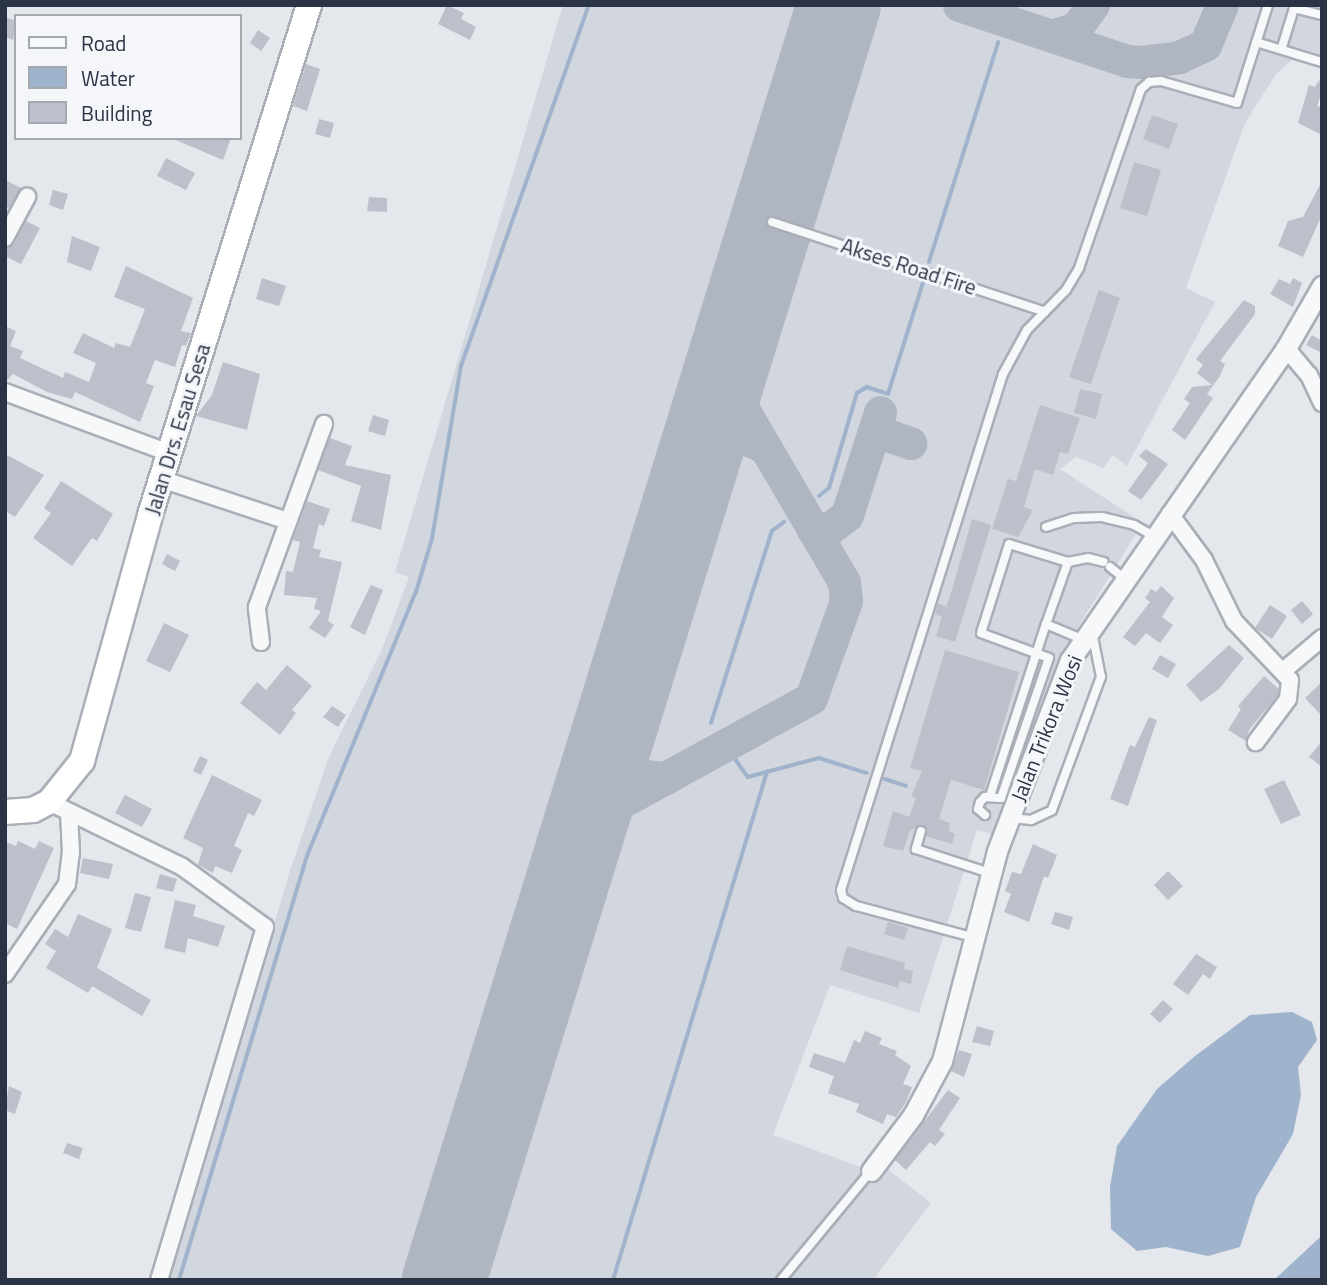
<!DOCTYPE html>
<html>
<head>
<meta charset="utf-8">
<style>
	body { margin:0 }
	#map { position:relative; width:1327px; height:1285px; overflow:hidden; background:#e4e7ec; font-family:"Titillium Web",sans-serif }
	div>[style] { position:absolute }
	.built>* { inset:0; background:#d2d6de }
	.water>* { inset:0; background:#9fb4cc }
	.stream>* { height:3.5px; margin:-1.75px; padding:0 1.75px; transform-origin:1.75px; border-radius:1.75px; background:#9fb4cc }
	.taxiway>* { height:33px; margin:-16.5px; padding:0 16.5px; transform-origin:16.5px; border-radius:16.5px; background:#b0b6c1 }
	.runway>* { height:84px; margin:-42px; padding:0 42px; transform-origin:42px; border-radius:42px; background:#b0b6c1 }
	.building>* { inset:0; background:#bbc0ca }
	.roads { filter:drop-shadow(2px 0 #a9aeb7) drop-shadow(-2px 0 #a9aeb7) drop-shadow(0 2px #a9aeb7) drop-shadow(0 -2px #a9aeb7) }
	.service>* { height:8px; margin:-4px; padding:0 4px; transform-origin:4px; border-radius:4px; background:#f7f8fa }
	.minor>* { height:16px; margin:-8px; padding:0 8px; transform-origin:8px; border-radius:8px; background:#f7f8fa }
	.tertiary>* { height:19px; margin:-9.5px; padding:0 9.5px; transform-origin:9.5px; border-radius:9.5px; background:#f7f8fa }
	.trunk>* { height:24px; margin:-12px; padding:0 12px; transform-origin:12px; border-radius:12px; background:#fff }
	span { translate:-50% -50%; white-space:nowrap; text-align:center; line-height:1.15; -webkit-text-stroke:6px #f4f6f9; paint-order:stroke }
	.street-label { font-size:21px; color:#2b3445 }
	.frame { position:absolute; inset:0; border:7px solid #2b3445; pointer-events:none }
	.legend { position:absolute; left:14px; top:14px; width:228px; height:126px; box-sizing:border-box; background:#f4f6f9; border:2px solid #a4a8b1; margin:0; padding:9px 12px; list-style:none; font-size:21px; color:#2b3445 }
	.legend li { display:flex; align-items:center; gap:14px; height:35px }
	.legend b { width:35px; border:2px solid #a4a8b1 }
</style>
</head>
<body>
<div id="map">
	<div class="built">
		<i style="clip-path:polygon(563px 5px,1322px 5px,1322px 67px,1292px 60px,1276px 74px,1245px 123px,1186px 288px,1215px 302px,1127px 466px,1113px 455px,1103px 468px,1076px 457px,1060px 469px,1143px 523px,1076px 630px,1006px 812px,993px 834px,977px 830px,919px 1013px,830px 985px,773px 1135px,880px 1174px,885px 1167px,931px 1203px,873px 1280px,169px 1280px,289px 874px,328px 759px,383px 647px,409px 577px,395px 572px)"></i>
	</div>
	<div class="water">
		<i style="clip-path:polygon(1292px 1012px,1312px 1022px,1317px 1040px,1298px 1067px,1301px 1095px,1293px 1134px,1256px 1197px,1240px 1247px,1208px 1256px,1166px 1247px,1137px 1251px,1111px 1229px,1110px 1187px,1117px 1146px,1157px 1089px,1195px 1056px,1250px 1015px)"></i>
		<i style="clip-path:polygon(1322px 1236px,1322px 1280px,1274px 1280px,1318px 1239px)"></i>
	</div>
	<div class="stream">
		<i style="left:929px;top:262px;width:230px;rotate:-72.5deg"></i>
		<i style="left:819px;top:496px;width:13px;rotate:-39deg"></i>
		<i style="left:829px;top:488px;width:99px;rotate:-73.6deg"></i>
		<i style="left:857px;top:393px;width:12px;rotate:-31deg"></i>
		<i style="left:867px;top:387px;width:22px;rotate:18deg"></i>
		<i style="left:888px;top:394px;width:116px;rotate:-72.5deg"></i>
		<i style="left:711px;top:723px;width:201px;rotate:-72.4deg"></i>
		<i style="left:772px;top:531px;width:15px;rotate:-37deg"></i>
		<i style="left:734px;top:757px;width:24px;rotate:55deg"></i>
		<i style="left:748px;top:777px;width:73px;rotate:-15deg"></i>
		<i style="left:819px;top:758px;width:50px;rotate:17.4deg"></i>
		<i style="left:885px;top:779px;width:22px;rotate:18deg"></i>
		<i style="left:179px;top:1280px;width:443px;rotate:-73.2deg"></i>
		<i style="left:307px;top:856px;width:286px;rotate:-67.6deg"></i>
		<i style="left:416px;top:592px;width:55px;rotate:-73.2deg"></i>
		<i style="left:432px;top:539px;width:175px;rotate:-80.5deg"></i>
		<i style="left:461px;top:366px;width:383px;rotate:-70.5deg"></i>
		<i style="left:613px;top:1280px;width:531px;rotate:-73.14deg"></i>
	</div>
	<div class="taxiway">
		<i style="left:959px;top:5px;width:177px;rotate:18.4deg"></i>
		<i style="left:1127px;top:61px;width:14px;rotate:4deg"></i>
		<i style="left:1141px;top:62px;width:38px;rotate:-7deg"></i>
		<i style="left:1179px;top:57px;width:29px;rotate:-25deg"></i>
		<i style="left:1205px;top:45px;width:43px;rotate:-67deg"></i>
		<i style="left:833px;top:24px;width:24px;rotate:-52deg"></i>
		<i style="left:1052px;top:36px;width:25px;rotate:-18deg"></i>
		<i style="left:1076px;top:28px;width:29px;rotate:-54deg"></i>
		<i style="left:727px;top:365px;width:21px;rotate:82deg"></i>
		<i style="left:730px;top:386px;width:70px;rotate:60.2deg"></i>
		<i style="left:877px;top:423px;width:13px;rotate:58deg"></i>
		<i style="left:884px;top:434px;width:28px;rotate:19deg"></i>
		<i style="left:812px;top:528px;width:17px;rotate:3deg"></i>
		<i style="left:829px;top:529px;width:23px;rotate:-38deg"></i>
		<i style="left:847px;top:515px;width:108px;rotate:-72.2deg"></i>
		<i style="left:611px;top:741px;width:42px;rotate:53.7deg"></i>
		<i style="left:636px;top:775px;width:30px;rotate:6deg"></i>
		<i style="left:581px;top:837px;width:33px;rotate:-49deg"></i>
		<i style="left:603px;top:812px;width:237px;rotate:-28.7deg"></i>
		<i style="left:811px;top:698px;width:103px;rotate:-70.2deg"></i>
		<i style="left:846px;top:601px;width:19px;rotate:-96deg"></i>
		<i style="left:844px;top:582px;width:156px;rotate:-120.3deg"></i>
		<i style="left:765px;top:447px;width:30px;rotate:-157deg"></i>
		<i style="left:737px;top:435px;width:13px;rotate:167deg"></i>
		<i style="left:724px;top:438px;width:20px;rotate:143deg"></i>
		<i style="left:708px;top:450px;width:35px;rotate:117deg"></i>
	</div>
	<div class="runway">
		<i style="left:444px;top:1280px;width:1335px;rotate:-72.79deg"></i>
	</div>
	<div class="building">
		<i style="clip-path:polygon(447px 5px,464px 13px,461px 19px,476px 27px,470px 40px,438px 24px)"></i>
		<i style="clip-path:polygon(5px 17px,16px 21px,13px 40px,5px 37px)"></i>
		<i style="clip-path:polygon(258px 30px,270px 38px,261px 51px,250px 43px)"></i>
		<i style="clip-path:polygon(306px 64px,320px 69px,307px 111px,293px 106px)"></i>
		<i style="clip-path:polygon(1319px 80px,1322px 91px,1317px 106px,1322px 108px,1322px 135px,1298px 123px,1309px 85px,1315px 87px)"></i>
		<i style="clip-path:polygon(1152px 115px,1178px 124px,1169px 149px,1143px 139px)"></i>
		<i style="clip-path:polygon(319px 119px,334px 123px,330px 138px,315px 134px)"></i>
		<i style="clip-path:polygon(171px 138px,231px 138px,223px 160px)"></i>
		<i style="clip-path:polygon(166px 158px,195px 173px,186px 190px,157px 176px)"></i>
		<i style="clip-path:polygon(1134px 162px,1161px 170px,1147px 216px,1120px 208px)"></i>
		<i style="clip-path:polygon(5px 180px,21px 188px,9px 208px,5px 206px)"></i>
		<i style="clip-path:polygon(1322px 181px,1322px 215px,1303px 257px,1278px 246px,1288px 221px,1303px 217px)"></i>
		<i style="clip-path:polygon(53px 190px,68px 194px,63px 210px,49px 205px)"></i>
		<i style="clip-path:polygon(369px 197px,387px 198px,387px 212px,367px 211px)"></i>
		<i style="clip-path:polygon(26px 221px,40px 228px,21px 264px,5px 256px,5px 248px,14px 244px)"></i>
		<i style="clip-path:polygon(72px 236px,100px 247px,91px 271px,67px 262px)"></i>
		<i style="clip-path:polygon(126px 266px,193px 298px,181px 331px,191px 333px,186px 346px,182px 345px,175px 367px,155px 360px,146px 383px,154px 386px,140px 422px,75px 392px,72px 399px,47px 392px,13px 374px,5px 382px,5px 326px,16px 331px,10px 346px,23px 351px,20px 358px,63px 378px,65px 372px,89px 382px,96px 363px,73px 353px,83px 333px,114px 348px,116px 343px,130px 347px,145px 309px,114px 297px)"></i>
		<i style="clip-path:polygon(262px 278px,286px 286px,279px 306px,256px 299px)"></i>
		<i style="clip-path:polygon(1293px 278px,1302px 283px,1293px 307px,1270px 294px,1279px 279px,1290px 284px)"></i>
		<i style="clip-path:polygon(1099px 290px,1120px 298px,1091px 384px,1069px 377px)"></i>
		<i style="clip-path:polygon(1244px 300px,1255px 306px,1255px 314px,1220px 361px,1225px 364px,1220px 376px,1207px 394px,1213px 398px,1185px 440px,1172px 430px,1190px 403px,1184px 399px,1192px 387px,1212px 385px,1197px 373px,1203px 365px,1196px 359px)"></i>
		<i style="clip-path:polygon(1312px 335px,1322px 341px,1322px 353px,1306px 345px)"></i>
		<i style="clip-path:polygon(223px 362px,260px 374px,247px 430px,196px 416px,212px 395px)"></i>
		<i style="clip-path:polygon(1080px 389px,1102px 394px,1096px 419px,1074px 413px)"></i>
		<i style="clip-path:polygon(1040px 405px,1080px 418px,1068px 454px,1060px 452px,1053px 475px,1035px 469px,1024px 507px,1033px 510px,1018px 537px,992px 529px,1008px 479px,1016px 481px)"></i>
		<i style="clip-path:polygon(373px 415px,389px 420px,385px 436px,368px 431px)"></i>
		<i style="clip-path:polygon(330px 438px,352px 446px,345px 465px,391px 475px,381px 530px,351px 521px,361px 486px,318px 470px)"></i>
		<i style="clip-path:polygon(1146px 449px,1168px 464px,1141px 500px,1128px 491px,1148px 463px,1139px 456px)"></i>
		<i style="clip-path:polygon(5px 454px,44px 475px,15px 517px,5px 511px)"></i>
		<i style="clip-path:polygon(61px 481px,113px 514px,97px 541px,92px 538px,72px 566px,33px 538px,51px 513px,44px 508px)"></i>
		<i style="clip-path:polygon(307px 501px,330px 509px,324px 526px,319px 524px,313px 548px,321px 550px,319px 557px,342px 562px,328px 621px,334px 625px,325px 638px,309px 628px,321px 611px,314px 609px,317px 598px,284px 595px,286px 571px,293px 572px,300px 542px,293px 540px)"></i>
		<i style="clip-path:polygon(972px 519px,991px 525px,955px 642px,936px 636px,942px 617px,935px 614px,938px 603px,946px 607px,952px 590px)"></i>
		<i style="clip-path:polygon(167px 554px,180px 561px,175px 571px,162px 564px)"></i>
		<i style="clip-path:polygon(371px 585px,383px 590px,365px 635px,350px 627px)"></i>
		<i style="clip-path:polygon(1161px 586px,1174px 598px,1162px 617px,1173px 625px,1160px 643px,1146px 633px,1135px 646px,1123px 637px,1150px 602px,1145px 598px,1151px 589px,1156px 592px)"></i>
		<i style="clip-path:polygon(1302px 601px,1313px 614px,1302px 624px,1291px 610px)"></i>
		<i style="clip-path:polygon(1270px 605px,1287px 616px,1272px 639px,1255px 628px)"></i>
		<i style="clip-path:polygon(164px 623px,189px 635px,170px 672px,146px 661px)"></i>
		<i style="clip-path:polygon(1229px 645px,1244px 658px,1219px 689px,1201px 702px,1186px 685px)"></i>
		<i style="clip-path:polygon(945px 650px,1019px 672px,984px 790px,951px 780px,939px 819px,950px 823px,949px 831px,955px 834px,952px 844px,926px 836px,927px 829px,920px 825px,910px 831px,903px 851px,883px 846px,893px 811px,909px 817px,916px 798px,911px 796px,922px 771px,910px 768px)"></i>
		<i style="clip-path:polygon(1160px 655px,1176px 664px,1168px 678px,1152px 669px)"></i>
		<i style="clip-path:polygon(287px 665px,312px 686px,292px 710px,296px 713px,280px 735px,240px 703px,257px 682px,266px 690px)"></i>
		<i style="clip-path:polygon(1264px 676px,1279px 689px,1278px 695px,1249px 730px,1246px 741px,1228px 730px,1241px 709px,1238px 706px)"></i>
		<i style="clip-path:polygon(1322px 682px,1322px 716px,1305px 698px)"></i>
		<i style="clip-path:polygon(332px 706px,346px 715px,338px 727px,323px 717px)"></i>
		<i style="clip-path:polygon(1149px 717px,1157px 720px,1128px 806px,1110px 799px,1130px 745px,1135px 747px)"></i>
		<i style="clip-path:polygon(1322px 741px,1322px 767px,1309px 757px)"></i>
		<i style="clip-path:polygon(200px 756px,208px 760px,201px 775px,193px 771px)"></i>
		<i style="clip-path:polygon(212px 775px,262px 800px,254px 816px,248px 813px,234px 846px,242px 850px,232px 873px,215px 866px,213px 873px,198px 865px,203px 848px,183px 838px)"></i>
		<i style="clip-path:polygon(1284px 780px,1301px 815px,1281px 824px,1264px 789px)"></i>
		<i style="clip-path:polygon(125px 795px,152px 809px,142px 827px,115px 813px)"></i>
		<i style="clip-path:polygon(18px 841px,35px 849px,39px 841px,54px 848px,17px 929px,5px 923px,5px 842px,16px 846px)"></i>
		<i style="clip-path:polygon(1033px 844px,1057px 855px,1048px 878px,1044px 876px,1029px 922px,1004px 912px,1011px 894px,1005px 891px,1012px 872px,1021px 874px)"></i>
		<i style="clip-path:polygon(83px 858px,113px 864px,109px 879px,80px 873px)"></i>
		<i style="clip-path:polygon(1168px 871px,1183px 886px,1168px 900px,1154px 885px)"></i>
		<i style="clip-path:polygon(160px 874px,177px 879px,173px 892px,156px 888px)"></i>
		<i style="clip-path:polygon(135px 893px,151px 897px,141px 932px,125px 928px)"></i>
		<i style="clip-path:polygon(175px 900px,196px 905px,193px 916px,225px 926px,218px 947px,188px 938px,185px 953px,164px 948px)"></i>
		<i style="clip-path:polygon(1055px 912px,1073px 917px,1069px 930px,1051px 924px)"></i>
		<i style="clip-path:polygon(78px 914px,112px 929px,97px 968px,151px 1000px,142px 1016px,92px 986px,88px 993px,46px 968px,56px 951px,45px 944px,55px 929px,68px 937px)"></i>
		<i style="clip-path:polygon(888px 922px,908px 928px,904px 940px,884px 934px)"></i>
		<i style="clip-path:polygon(847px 946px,905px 963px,904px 969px,913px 971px,911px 984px,900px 981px,898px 988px,840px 970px)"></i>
		<i style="clip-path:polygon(1196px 954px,1217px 967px,1210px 979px,1203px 974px,1188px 995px,1173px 984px)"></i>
		<i style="clip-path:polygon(1163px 1000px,1173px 1009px,1160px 1023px,1150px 1014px)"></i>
		<i style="clip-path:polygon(977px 1026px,994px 1031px,990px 1046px,972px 1042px)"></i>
		<i style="clip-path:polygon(865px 1031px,882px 1038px,879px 1044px,897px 1051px,895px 1055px,911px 1066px,903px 1084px,912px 1087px,906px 1102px,896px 1117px,887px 1114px,883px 1124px,856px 1112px,859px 1104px,828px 1093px,834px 1076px,809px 1067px,814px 1053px,845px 1063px,854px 1040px,860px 1043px)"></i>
		<i style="clip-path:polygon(959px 1050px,972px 1054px,964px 1077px,951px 1071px)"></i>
		<i style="clip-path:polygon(9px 1086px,22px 1092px,15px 1114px,5px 1110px)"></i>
		<i style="clip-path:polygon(948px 1090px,960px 1098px,939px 1130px,945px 1134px,935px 1146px,930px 1142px,906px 1170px,895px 1160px)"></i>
		<i style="clip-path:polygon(67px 1143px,83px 1148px,79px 1159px,63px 1153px)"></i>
	</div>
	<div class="roads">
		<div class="service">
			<i style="left:1294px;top:8px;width:29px;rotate:14deg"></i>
			<i style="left:1256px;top:42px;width:69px;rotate:16.9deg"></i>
			<i style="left:1282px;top:47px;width:44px;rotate:-72.8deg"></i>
			<i style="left:772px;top:222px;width:287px;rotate:18.2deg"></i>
			<i style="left:1046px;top:527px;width:29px;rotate:-18deg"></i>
			<i style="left:1074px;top:518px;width:28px;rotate:-2deg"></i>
			<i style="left:1102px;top:517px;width:33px;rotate:14deg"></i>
			<i style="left:1134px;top:525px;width:23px;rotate:29deg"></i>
			<i style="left:1110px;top:567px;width:19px;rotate:39deg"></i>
			<i style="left:1084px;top:640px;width:41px;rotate:-157.2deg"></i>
			<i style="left:1046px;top:624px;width:66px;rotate:-70.5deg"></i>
			<i style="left:1068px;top:562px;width:20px;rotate:-11deg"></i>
			<i style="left:1088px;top:558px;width:16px;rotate:14deg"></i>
			<i style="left:990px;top:796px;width:181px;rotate:-72deg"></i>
			<i style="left:985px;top:815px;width:9px;rotate:-139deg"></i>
			<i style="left:978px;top:809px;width:7px;rotate:-74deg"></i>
			<i style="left:980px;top:802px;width:7px;rotate:-45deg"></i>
			<i style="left:985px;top:797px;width:16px;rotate:4deg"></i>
			<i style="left:1001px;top:798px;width:148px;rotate:-71.1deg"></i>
			<i style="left:1049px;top:658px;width:72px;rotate:-159.8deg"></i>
			<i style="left:981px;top:633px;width:93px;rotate:-72.5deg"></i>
			<i style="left:1009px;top:544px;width:62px;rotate:17deg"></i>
			<i style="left:1012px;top:818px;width:19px;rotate:6deg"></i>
			<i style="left:1031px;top:820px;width:23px;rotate:-25deg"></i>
			<i style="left:1052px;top:810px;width:142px;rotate:-69.8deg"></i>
			<i style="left:1101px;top:677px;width:46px;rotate:-101.3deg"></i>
			<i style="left:921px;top:831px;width:19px;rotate:106deg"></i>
			<i style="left:916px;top:849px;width:78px;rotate:18deg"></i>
			<i style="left:972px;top:937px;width:120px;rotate:-165deg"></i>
			<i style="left:856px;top:906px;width:15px;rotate:-148deg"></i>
			<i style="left:843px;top:898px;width:8px;rotate:-104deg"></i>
			<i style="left:841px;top:890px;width:541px;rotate:-72.57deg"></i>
			<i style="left:1003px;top:374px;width:50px;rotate:-61.4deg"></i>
			<i style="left:1027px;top:330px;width:56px;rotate:-45.7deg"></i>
			<i style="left:1066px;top:290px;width:26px;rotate:-59deg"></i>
			<i style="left:1079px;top:268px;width:189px;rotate:-70.9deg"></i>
			<i style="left:1141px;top:89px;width:11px;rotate:-41deg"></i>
			<i style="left:1149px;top:82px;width:12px;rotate:-5deg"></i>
			<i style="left:1161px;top:81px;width:79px;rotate:16.1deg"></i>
			<i style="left:1237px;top:103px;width:103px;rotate:-72.4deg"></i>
			<i style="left:781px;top:1280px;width:141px;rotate:-50.5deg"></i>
		</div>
		<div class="minor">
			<i style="left:5px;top:238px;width:47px;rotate:-61.8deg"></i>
			<i style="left:1286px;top:348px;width:35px;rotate:50deg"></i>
			<i style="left:1309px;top:375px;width:31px;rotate:65deg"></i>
			<i style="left:5px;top:392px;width:175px;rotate:20.4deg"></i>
			<i style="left:161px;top:479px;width:134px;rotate:18.3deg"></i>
			<i style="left:1170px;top:514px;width:57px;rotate:53.5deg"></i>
			<i style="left:1204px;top:560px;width:68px;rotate:63.8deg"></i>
			<i style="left:1234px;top:621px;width:81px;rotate:46.5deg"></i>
			<i style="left:1290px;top:680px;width:19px;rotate:96deg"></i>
			<i style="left:1288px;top:699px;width:54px;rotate:126.7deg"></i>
			<i style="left:261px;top:642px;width:35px;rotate:-97deg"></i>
			<i style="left:257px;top:607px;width:195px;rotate:-69.9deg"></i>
			<i style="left:1283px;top:671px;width:51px;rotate:-40.2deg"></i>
			<i style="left:49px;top:802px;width:147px;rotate:25.9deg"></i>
			<i style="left:181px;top:866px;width:104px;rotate:36deg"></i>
			<i style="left:265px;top:927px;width:369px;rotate:106.7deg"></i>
			<i style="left:5px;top:974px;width:109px;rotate:-55.4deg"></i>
			<i style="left:67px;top:884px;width:31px;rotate:-83deg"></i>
			<i style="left:71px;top:853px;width:41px;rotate:-92.8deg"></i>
		</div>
		<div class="tertiary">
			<i style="left:871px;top:1171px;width:70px;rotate:-53.1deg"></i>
			<i style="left:913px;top:1115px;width:61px;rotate:-61.8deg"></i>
			<i style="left:942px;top:1061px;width:217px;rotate:-75.3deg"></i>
			<i style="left:997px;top:851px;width:204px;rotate:-69.1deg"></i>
			<i style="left:1070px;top:660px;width:379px;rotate:-55.3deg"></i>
			<i style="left:1286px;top:348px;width:72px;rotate:-59.9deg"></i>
		</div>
		<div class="trunk">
			<i style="left:5px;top:812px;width:28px;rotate:-4deg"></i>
			<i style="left:33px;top:810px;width:18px;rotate:-27deg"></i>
			<i style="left:49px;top:802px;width:53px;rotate:-51.2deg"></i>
			<i style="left:82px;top:761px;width:255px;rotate:-74.5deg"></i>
			<i style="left:150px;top:515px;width:534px;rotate:-72.68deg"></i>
		</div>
	</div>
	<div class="street-label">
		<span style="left:909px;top:266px;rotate:18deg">Akses Road Fire</span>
		<span style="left:177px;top:429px;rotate:-73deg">Jalan Drs. Esau Sesa</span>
		<span style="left:1046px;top:728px;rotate:-68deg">Jalan Trikora Wosi</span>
	</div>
	<div class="frame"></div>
	<ul class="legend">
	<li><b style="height:9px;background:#f7f8fa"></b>Road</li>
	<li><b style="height:19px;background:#9fb4cc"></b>Water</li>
	<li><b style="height:19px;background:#bbc0ca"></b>Building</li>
	</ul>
</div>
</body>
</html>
